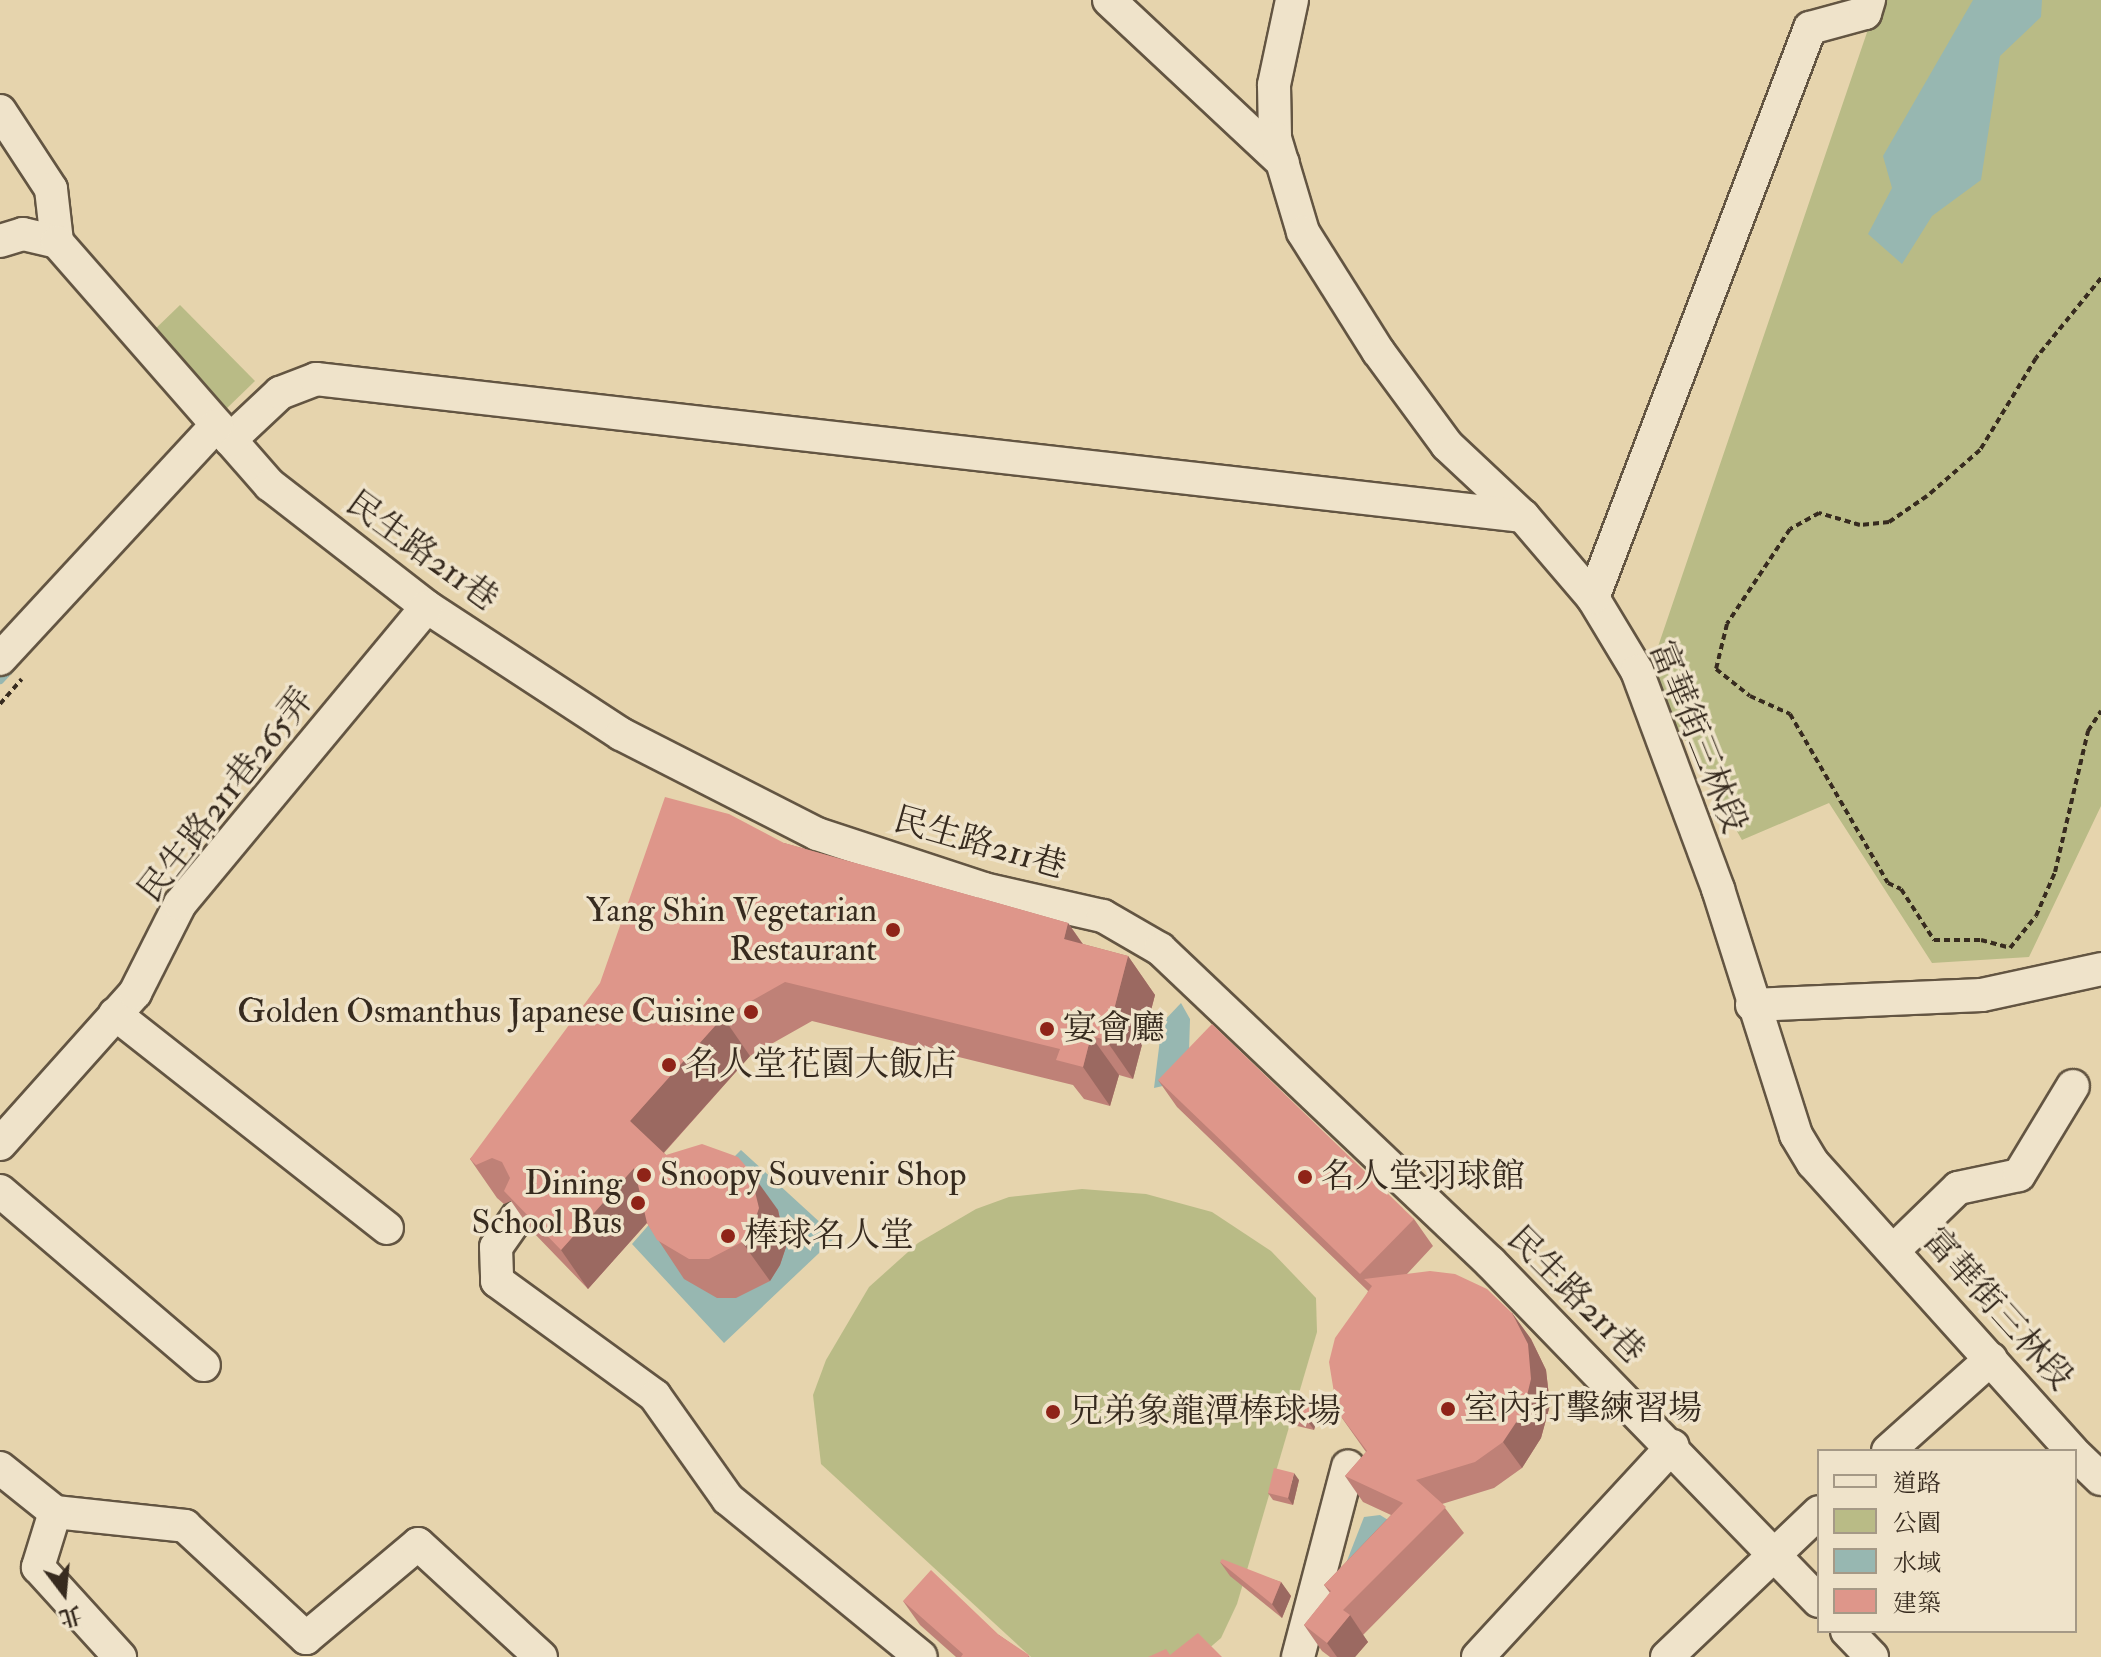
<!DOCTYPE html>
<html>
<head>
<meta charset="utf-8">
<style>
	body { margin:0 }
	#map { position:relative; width:2101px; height:1657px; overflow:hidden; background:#e6d4ad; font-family:"IM FELL Double Pica","Noto Serif TC",serif }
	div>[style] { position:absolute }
	.green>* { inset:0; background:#b9bb86 }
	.water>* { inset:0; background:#97b7b1 }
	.stream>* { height:7px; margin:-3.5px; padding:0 3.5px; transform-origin:3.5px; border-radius:3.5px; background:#97b7b1 }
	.path>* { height:4px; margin-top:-2px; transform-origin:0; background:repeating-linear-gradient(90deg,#372b1f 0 6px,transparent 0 10px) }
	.roads { filter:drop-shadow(2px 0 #635542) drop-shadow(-2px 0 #635542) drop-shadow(0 2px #635542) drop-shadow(0 -2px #635542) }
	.minor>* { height:32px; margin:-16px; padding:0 16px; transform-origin:16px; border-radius:16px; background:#efe3ca }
	.wall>* { inset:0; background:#bf8177 }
	.shaded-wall>* { inset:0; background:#9b6961 }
	.building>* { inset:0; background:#de968a }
	.dots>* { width:22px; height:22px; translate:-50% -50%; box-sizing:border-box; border:4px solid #efe3ca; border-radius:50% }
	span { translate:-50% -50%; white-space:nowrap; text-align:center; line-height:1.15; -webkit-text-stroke:7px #efe3ca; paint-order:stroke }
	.street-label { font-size:34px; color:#372b1f }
	.poi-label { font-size:34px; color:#372b1f }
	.right { translate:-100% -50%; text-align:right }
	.left { translate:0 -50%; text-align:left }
	.legend { position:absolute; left:1817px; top:1449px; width:260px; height:184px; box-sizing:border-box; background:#efe3ca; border:2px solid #a59986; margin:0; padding:10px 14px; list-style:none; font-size:24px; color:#372b1f }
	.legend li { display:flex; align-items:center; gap:16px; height:40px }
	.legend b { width:40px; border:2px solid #a59986 }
	.north { position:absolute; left:24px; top:1553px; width:80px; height:80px; -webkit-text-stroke:6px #efe3ca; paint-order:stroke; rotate:164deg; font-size:22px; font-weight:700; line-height:32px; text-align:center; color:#372b1f }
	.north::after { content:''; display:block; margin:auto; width:28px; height:36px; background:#372b1f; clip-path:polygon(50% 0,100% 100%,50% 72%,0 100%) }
</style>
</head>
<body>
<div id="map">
	<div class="green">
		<i style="clip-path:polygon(1878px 0,2101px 0,2101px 806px,2029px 957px,1932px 963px,1829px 803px,1742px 840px,1648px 676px)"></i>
		<i style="clip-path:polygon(180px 305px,255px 381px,224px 411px,150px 334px)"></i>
		<i style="clip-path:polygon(1082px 1189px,1146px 1194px,1212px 1212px,1271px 1251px,1316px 1298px,1317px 1332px,1237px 1604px,1221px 1638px,1199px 1657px,1031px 1657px,821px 1464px,813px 1395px,826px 1360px,869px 1287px,918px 1243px,976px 1209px,1009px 1197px)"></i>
	</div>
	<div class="water">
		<i style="clip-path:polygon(1973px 0,2042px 0,2041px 17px,2000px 56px,1981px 180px,1932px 216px,1902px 264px,1868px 234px,1892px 188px,1883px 156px)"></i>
		<i style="clip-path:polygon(1181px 1003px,1190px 1019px,1189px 1051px,1167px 1085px,1154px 1088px,1162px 1023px)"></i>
		<i style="clip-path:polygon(741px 1150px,836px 1237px,724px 1343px,632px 1244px,710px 1155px,723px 1168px)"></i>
		<i style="clip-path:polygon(1380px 1515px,1393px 1523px,1343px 1571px,1364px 1517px)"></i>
	</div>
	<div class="stream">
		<i style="left:0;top:680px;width:18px;rotate:-47deg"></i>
	</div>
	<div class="path">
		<i style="left:2101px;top:278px;width:103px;rotate:129.1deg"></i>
		<i style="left:2036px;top:358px;width:108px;rotate:121.3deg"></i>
		<i style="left:1980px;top:450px;width:70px;rotate:139deg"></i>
		<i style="left:1927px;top:496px;width:46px;rotate:145.6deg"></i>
		<i style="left:1889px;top:522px;width:29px;rotate:174deg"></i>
		<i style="left:1860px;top:525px;width:43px;rotate:-163.7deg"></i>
		<i style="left:1819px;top:513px;width:33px;rotate:151deg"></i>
		<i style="left:1790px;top:529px;width:114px;rotate:123.6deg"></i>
		<i style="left:1727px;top:624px;width:46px;rotate:103.7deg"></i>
		<i style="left:1716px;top:669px;width:43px;rotate:38.5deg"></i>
		<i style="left:1750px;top:696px;width:44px;rotate:24.2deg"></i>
		<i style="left:1790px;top:714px;width:195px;rotate:59.9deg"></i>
		<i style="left:1888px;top:883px;width:14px;rotate:25deg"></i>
		<i style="left:1901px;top:889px;width:61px;rotate:57.1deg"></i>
		<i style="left:1934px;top:940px;width:47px"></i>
		<i style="left:1981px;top:940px;width:30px;rotate:15deg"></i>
		<i style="left:2010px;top:948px;width:41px;rotate:-50.9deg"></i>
		<i style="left:2036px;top:916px;width:48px;rotate:-66.6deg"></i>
		<i style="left:2055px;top:872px;width:145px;rotate:-76.8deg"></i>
		<i style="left:2088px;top:731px;width:24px;rotate:-57deg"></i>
		<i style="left:0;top:704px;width:33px;rotate:-49deg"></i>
	</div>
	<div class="roads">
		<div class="minor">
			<i style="left:1109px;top:0;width:238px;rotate:43.1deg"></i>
			<i style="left:1292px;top:0;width:87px;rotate:102deg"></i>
			<i style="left:1274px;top:85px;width:53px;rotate:88.9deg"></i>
			<i style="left:1275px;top:138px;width:98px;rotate:73.4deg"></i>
			<i style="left:1303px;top:232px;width:141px;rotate:57.8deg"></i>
			<i style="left:1378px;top:351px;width:117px;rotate:53.7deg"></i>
			<i style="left:1447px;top:445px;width:104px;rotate:43.1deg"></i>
			<i style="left:1523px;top:516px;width:108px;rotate:49.5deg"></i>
			<i style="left:1593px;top:598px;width:85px;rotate:58.9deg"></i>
			<i style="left:1637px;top:671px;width:233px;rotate:69.6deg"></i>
			<i style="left:1718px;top:889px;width:258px;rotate:72.4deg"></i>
			<i style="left:1796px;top:1135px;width:33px;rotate:59deg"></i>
			<i style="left:1813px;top:1163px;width:387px;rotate:48deg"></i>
			<i style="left:0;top:111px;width:93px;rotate:56.8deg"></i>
			<i style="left:51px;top:189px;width:53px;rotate:83.5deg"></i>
			<i style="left:0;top:241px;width:24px;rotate:-17deg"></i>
			<i style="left:23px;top:234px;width:35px;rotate:13deg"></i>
			<i style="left:57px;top:242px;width:323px;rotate:48.8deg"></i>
			<i style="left:270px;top:485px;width:199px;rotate:37.8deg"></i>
			<i style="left:427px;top:607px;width:232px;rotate:33.2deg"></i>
			<i style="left:621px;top:734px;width:220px;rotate:27deg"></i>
			<i style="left:817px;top:834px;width:176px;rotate:18.2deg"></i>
			<i style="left:984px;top:889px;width:122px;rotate:12.8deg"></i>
			<i style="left:1103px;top:916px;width:66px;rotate:30.1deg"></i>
			<i style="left:1160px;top:949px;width:455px;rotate:43.5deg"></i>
			<i style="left:1490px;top:1262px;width:472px;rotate:45.9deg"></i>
			<i style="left:230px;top:440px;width:69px;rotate:-43.2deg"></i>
			<i style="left:280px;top:393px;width:39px;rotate:-21deg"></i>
			<i style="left:316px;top:379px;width:1215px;rotate:6.48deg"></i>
			<i style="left:1593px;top:598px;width:610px;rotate:-69.16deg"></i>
			<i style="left:1810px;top:28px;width:57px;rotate:-15.3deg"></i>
			<i style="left:1865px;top:13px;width:14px;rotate:-73deg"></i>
			<i style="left:0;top:659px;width:319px;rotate:-47.2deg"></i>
			<i style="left:1752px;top:1005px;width:230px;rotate:-2.5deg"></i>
			<i style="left:1982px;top:995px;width:122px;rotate:-12.3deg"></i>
			<i style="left:115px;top:1014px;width:346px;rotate:38.2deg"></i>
			<i style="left:0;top:1144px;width:203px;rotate:-48.2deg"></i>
			<i style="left:135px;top:993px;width:100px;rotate:-63.2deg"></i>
			<i style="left:180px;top:904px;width:386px;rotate:-50.3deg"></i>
			<i style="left:0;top:1191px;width:268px;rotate:40.5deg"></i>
			<i style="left:518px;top:1216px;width:38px;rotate:125deg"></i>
			<i style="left:496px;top:1247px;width:34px;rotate:88deg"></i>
			<i style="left:497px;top:1281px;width:195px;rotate:36deg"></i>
			<i style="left:655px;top:1396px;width:126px;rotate:54.7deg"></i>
			<i style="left:728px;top:1499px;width:249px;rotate:39.3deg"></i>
			<i style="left:1894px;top:1250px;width:89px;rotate:-44.1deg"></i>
			<i style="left:1958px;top:1188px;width:62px;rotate:-12deg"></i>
			<i style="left:2019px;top:1175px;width:104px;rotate:-58.8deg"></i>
			<i style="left:1888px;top:1451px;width:138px;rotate:-41.8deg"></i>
			<i style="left:2075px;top:1454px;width:36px;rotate:44deg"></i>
			<i style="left:0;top:1468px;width:70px;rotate:38.7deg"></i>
			<i style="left:55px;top:1512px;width:131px;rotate:6.1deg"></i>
			<i style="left:185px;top:1526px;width:165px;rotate:42.8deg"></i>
			<i style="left:306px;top:1638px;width:146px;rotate:-40deg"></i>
			<i style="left:418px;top:1544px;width:167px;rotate:42.6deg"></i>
			<i style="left:55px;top:1512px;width:58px;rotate:107.2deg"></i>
			<i style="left:38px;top:1567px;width:122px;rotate:47.7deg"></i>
			<i style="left:1847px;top:1631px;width:36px;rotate:46deg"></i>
			<i style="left:1298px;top:1657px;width:197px;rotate:-75.3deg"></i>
			<i style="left:1478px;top:1657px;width:287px;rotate:-47.3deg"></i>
			<i style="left:1667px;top:1657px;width:210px;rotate:-43.6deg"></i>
		</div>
	</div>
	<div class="wall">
		<i style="clip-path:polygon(784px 843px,1068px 923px,1083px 944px,1128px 956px,1155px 995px,1133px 1079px,1119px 1075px,1110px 1106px,1084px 1099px,1073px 1085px,812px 1021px,750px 1056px,664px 1153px,666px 1155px,778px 1210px,786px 1247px,780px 1265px,770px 1281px,736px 1298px,717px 1298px,684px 1279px,647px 1223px,588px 1289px,531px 1230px,511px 1201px,504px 1204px,497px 1198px,470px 1159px)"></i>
		<i style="clip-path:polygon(1158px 1080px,1414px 1219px,1433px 1246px,1407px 1274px,1512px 1313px,1531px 1339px,1546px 1370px,1550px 1405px,1541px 1438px,1522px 1468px,1494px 1488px,1442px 1504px,1464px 1533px,1363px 1635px,1368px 1642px,1355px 1657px,1330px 1657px,1322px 1651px,1304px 1625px,1330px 1593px,1324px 1585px,1391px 1515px,1363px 1502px,1345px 1476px,1366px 1452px,1337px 1411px,1368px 1291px,1177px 1107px)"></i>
		<i style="clip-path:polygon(1320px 1408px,1314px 1430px,1293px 1425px,1288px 1418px)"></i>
		<i style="clip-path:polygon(1299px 1480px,1293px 1505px,1273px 1500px,1268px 1493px)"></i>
		<i style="clip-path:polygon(1220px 1562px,1281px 1582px,1291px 1596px,1282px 1618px,1230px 1576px)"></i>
		<i style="clip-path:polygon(903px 1601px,999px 1635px,1030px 1657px,956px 1657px,920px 1625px)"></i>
	</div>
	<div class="shaded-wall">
		<i style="clip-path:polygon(1068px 923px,1095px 962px,1064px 939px)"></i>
		<i style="clip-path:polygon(1128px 956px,1155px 995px,1133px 1079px,1106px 1040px)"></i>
		<i style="clip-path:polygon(723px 1017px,750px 1056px,657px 1160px,630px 1121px)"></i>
		<i style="clip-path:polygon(1091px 1036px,1119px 1075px,1110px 1106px,1083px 1067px)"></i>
		<i style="clip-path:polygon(634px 1168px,661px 1207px,588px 1289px,561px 1250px)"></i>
		<i style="clip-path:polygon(750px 1171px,778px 1210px,786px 1247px,780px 1265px,770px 1281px,742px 1242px)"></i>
		<i style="clip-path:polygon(1512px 1313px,1531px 1339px,1546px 1370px,1550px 1405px,1541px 1438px,1522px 1468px,1503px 1442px)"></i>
		<i style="clip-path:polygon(1315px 1401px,1320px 1408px,1314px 1430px,1309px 1423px)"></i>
		<i style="clip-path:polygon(1294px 1473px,1299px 1480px,1293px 1505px,1288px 1498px)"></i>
		<i style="clip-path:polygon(1281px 1582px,1291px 1596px,1282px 1618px,1272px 1604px)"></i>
		<i style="clip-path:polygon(1350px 1615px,1368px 1642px,1355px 1657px,1337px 1657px,1327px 1643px)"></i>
	</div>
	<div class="building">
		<i style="clip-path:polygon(665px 797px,729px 814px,784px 843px,1068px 923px,1064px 939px,1128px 956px,1106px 1040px,1091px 1036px,1083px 1067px,1056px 1060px,1060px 1049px,785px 982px,723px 1017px,630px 1121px,666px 1155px,702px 1144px,738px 1157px,750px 1171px,759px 1208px,753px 1226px,742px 1242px,709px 1259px,689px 1259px,657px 1240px,647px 1223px,634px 1168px,561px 1250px,504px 1191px,510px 1178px,502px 1162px,492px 1158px,476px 1165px,470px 1159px,600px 983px)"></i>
		<i style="clip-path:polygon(1212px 1024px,1414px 1219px,1360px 1274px,1158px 1080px)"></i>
		<i style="clip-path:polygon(1430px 1271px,1455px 1274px,1487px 1289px,1512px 1313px,1528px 1344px,1531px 1379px,1523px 1412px,1503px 1442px,1475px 1462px,1416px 1480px,1446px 1507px,1343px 1610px,1350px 1615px,1327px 1643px,1304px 1625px,1331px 1591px,1324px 1585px,1403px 1503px,1345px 1476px,1367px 1451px,1337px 1411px,1329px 1362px,1335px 1338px,1372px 1286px,1364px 1279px)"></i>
		<i style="clip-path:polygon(1294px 1396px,1315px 1401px,1309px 1423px,1288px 1418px)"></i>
		<i style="clip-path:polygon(1274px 1468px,1294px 1473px,1288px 1498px,1268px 1493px)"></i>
		<i style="clip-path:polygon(1222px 1559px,1281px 1582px,1272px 1604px,1220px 1562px)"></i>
		<i style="clip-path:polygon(931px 1570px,999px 1635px,1029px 1655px,1028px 1657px,961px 1657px,963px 1654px,903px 1601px)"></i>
		<i style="clip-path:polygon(1198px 1633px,1222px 1657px,1148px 1657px,1166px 1649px,1170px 1655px)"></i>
	</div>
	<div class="dots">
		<i style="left:893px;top:930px;background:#8f2418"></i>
		<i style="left:751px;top:1012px;background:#8f2418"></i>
		<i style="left:1047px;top:1029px;background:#8f2418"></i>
		<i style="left:669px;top:1065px;background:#8f2418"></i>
		<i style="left:644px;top:1175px;background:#8f2418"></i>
		<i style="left:1305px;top:1177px;background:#8f2418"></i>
		<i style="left:638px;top:1203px;background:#8f2418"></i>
		<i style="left:728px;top:1236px;background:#8f2418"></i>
		<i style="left:1448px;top:1409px;background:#8f2418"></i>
		<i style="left:1053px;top:1412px;background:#8f2418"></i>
	</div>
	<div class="street-label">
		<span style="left:422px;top:551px;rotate:36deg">民生路211巷</span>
		<span style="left:1698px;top:737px;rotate:68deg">富華街三林段</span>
		<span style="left:226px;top:795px;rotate:-52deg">民生路211巷265弄</span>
		<span style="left:980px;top:843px;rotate:16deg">民生路211巷</span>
		<span style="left:1576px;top:1295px;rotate:45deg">民生路211巷</span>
		<span style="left:1998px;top:1309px;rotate:48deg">富華街三林段</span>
	</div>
	<div class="poi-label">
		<span class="right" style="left:877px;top:930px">Yang Shin Vegetarian<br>Restaurant</span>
		<span class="right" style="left:735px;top:1012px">Golden Osmanthus Japanese Cuisine</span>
		<span class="left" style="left:1063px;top:1029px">宴會廳</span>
		<span class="left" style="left:685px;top:1065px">名人堂花園大飯店</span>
		<span class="left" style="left:660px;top:1175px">Snoopy Souvenir Shop</span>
		<span class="left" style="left:1321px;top:1177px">名人堂羽球館</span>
		<span class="right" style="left:622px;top:1203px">Dining<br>School Bus</span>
		<span class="left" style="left:744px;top:1236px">棒球名人堂</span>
		<span class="left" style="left:1464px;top:1409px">室內打擊練習場</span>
		<span class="left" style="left:1069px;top:1412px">兄弟象龍潭棒球場</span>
	</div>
	<ul class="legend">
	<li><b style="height:10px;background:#efe3ca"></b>道路</li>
	<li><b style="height:22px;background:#b9bb86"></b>公園</li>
	<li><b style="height:22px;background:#97b7b1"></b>水域</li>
	<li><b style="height:22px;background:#de968a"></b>建築</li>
	</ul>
	<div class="north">北</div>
</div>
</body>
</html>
